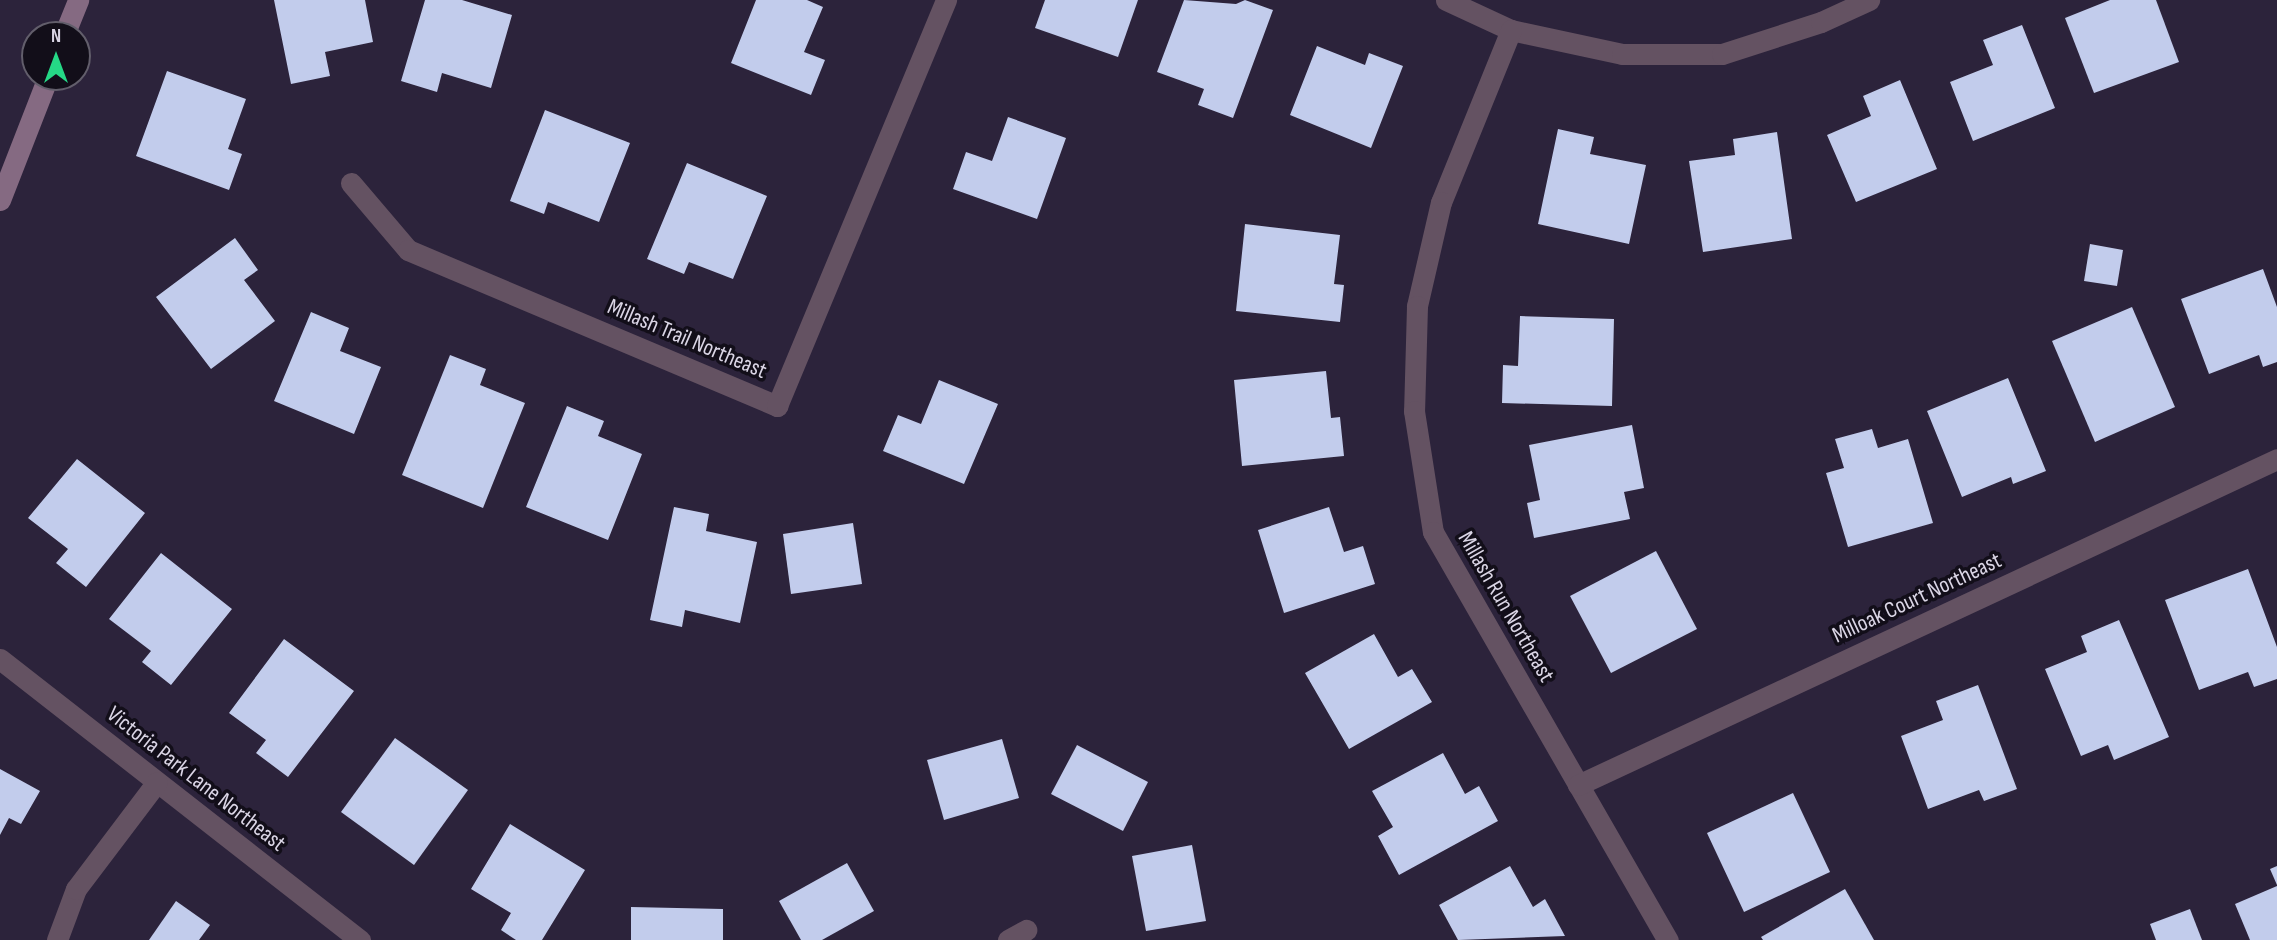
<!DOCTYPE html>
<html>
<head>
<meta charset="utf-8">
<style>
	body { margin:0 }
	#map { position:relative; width:2277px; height:940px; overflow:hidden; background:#2c233b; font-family:"Sofia Sans Condensed",sans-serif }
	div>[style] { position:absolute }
	.building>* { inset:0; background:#c2ccec }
	.street>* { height:21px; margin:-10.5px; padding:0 10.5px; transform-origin:10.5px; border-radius:10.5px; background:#645262 }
	.secondary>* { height:21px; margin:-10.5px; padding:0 10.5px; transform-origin:10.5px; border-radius:10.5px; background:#856a82 }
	span { translate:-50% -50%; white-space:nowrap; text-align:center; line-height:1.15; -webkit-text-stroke:7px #120e19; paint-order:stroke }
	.street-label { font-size:23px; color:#dad5e5 }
	.north { position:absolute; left:21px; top:21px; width:70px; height:70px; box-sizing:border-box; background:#120e19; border:2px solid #625e6b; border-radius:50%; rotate:0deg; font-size:19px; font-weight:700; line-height:28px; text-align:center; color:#dad5e5 }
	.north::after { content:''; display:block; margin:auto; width:24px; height:32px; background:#25d886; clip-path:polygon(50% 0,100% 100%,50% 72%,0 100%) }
</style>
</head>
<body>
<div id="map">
	<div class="building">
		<i style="clip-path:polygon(274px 0,365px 0,373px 42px,325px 52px,330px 76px,291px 84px)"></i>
		<i style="clip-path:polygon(425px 0,462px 0,512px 15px,491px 88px,442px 73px,437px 92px,401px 81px)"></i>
		<i style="clip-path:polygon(756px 0,807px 0,823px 7px,804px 52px,825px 60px,811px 95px,731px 63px)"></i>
		<i style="clip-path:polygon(1045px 0,1138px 0,1118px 57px,1035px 28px)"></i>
		<i style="clip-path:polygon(1184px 0,1236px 4px,1245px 0,1273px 10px,1233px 118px,1198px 105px,1204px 89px,1157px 72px)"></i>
		<i style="clip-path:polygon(2156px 0,2179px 62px,2094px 93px,2065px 18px,2110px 0)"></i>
		<i style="clip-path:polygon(2022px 25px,2055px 108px,1973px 141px,1950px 82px,1993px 65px,1983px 40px)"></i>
		<i style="clip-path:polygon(1317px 46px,1365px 65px,1369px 53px,1403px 66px,1371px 148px,1290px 115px)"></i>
		<i style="clip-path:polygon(167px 71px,246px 99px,228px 149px,242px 154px,229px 190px,136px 156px)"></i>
		<i style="clip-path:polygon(1900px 80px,1937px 169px,1856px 202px,1827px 135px,1871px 116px,1863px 96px)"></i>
		<i style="clip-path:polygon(545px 110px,630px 143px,599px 222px,548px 202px,544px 214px,510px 201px)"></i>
		<i style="clip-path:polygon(1008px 117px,1066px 138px,1037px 219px,953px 189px,966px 152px,992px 161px)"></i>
		<i style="clip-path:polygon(1558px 129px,1594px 137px,1590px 154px,1646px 165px,1629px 244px,1538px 224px)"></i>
		<i style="clip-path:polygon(1777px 132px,1792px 239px,1703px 252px,1689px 161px,1735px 155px,1733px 139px)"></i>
		<i style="clip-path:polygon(687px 163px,767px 196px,733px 279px,689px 262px,684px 274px,647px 259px)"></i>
		<i style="clip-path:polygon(1245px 224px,1340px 235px,1334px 284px,1344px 285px,1340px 322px,1236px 311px)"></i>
		<i style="clip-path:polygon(235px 238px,258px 270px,244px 280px,275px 321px,211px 369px,156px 297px)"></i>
		<i style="clip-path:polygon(2090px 244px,2123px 250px,2117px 286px,2084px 281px)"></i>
		<i style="clip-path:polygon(2263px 269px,2277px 307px,2277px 362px,2263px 367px,2259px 355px,2209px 374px,2181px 299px)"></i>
		<i style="clip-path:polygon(2132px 307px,2175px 407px,2095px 442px,2052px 341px)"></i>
		<i style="clip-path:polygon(311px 312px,349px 328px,340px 351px,381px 367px,354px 434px,274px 401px)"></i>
		<i style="clip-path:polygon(1520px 316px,1614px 319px,1612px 406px,1502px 403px,1503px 365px,1518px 366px)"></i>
		<i style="clip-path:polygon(450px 355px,486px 369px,480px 385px,525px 403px,483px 508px,402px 475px)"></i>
		<i style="clip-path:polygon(1326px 371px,1331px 418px,1340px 417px,1344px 456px,1242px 466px,1234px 380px)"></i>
		<i style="clip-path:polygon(2008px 378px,2046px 471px,2013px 484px,2011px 477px,1962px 497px,1927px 411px)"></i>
		<i style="clip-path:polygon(939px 380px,998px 404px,964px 484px,883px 451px,898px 415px,921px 424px)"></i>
		<i style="clip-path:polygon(567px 406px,604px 421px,598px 436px,642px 454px,608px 540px,526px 507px)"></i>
		<i style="clip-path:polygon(1632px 425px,1644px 488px,1624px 492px,1630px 519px,1534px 538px,1527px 503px,1540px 500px,1529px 445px)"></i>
		<i style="clip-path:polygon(1872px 429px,1878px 448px,1908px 439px,1933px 523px,1848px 547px,1826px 473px,1844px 468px,1835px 439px)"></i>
		<i style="clip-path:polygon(77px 459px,145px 513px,86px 587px,56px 563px,68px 549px,28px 518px)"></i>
		<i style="clip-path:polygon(674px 507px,709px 514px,706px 531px,757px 542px,740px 623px,685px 610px,682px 627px,650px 620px)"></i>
		<i style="clip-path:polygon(1329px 507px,1344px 552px,1363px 546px,1375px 584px,1284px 613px,1258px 530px)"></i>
		<i style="clip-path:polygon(853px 523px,862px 584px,791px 594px,783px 534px)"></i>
		<i style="clip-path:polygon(1656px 551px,1697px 629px,1611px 673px,1570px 596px)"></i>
		<i style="clip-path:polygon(161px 553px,232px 609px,171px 685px,142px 662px,151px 651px,109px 619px)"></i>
		<i style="clip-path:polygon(2248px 569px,2277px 647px,2277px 679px,2254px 687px,2248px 672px,2199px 690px,2165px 600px)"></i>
		<i style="clip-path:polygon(2119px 620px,2169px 737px,2114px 760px,2108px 745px,2081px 756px,2045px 669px,2087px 652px,2081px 636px)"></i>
		<i style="clip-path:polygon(1374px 634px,1398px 677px,1412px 669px,1432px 702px,1349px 749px,1305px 673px)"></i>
		<i style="clip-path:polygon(284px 639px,354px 691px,288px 777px,256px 753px,266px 740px,229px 713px)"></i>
		<i style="clip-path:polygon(1978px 685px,2017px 789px,1984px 801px,1979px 790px,1928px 809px,1901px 736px,1943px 720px,1936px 701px)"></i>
		<i style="clip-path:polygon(395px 738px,468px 790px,414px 865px,341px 812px)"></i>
		<i style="clip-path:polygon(1002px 739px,1019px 798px,944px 820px,927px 760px)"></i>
		<i style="clip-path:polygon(1077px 745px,1148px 782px,1123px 831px,1051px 794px)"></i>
		<i style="clip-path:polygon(1443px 753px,1465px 794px,1479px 786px,1498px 821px,1399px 875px,1378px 836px,1393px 827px,1372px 791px)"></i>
		<i style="clip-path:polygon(0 769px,40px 791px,21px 824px,9px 818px,0 835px)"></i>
		<i style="clip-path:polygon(1793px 793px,1830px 872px,1744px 912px,1707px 833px)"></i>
		<i style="clip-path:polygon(510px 824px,585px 870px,542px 940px,516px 940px,501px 930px,511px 913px,471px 889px)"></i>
		<i style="clip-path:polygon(1192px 845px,1206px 921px,1146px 931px,1132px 856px)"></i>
		<i style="clip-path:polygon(847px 863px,874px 911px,822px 940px,801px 940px,779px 901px)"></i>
		<i style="clip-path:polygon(1510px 866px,1533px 907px,1545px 899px,1565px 936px,1458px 940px,1439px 905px)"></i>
		<i style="clip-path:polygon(2277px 866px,2277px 885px,2270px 869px)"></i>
		<i style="clip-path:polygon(2277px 886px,2277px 940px,2250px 940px,2235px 904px)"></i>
		<i style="clip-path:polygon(1845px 889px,1874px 940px,1763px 940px,1761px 937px)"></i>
		<i style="clip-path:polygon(176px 901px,210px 925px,199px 940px,149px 940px)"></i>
		<i style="clip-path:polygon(631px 907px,723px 909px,723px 940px,631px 940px)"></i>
		<i style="clip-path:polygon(2190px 909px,2202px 940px,2156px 940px,2150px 924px)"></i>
	</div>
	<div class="street">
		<i style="left:1446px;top:0;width:72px;rotate:24.8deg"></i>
		<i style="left:1511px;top:30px;width:114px;rotate:12.2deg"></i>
		<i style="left:1622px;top:54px;width:100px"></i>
		<i style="left:1722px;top:54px;width:104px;rotate:-17.9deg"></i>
		<i style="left:1821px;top:22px;width:53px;rotate:-24.6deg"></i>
		<i style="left:1511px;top:30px;width:186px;rotate:112.1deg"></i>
		<i style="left:1441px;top:202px;width:107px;rotate:103deg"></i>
		<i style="left:1417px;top:306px;width:105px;rotate:91.6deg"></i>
		<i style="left:1414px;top:411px;width:122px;rotate:81.1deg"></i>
		<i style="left:1433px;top:532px;width:471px;rotate:60.1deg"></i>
		<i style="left:351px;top:183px;width:88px;rotate:49.6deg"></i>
		<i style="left:408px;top:250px;width:401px;rotate:22.9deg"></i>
		<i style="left:777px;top:406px;width:440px;rotate:-67.4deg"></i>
		<i style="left:0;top:659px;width:457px;rotate:38deg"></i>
		<i style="left:1578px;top:785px;width:771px;rotate:-25deg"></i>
		<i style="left:57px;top:940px;width:54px;rotate:-69.6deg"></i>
		<i style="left:76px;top:889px;width:134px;rotate:-52.9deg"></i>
		<i style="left:1008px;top:940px;width:21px;rotate:-29deg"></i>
	</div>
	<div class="secondary">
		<i style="left:64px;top:35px;width:38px;rotate:-68deg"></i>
		<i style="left:0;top:200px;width:132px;rotate:-68.7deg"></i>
	</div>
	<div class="street-label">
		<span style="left:687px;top:339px;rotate:23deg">Millash Trail Northeast</span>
		<span style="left:1917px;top:598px;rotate:-25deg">Milloak Court Northeast</span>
		<span style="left:1506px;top:607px;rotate:60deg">Millash Run Northeast</span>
		<span style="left:196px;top:779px;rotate:38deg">Victoria Park Lane Northeast</span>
	</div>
	<div class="north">N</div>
</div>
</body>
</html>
